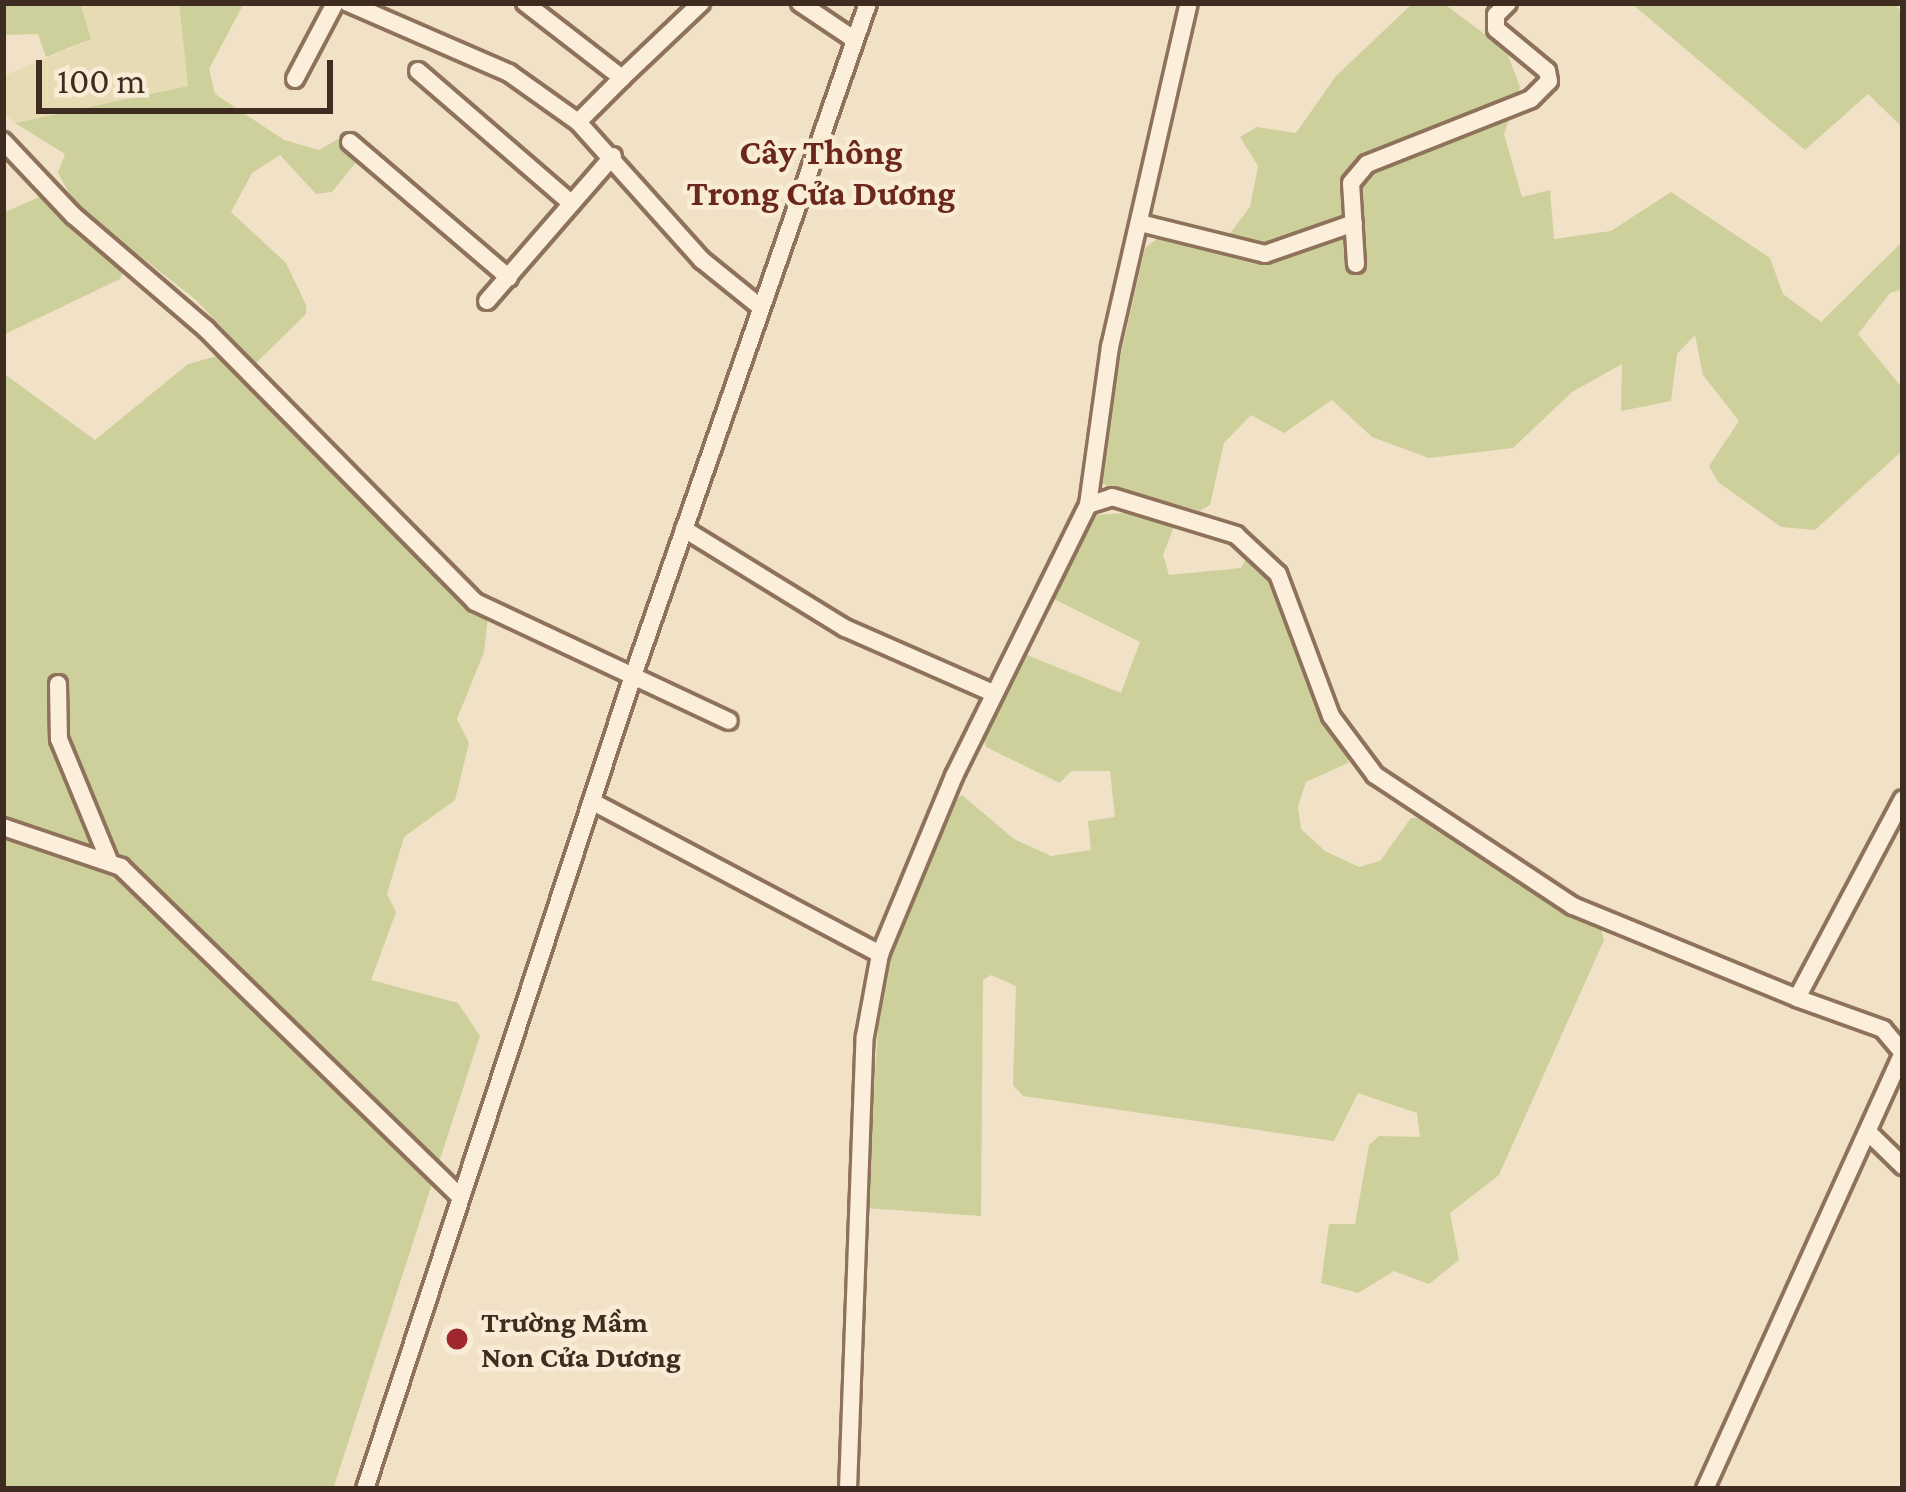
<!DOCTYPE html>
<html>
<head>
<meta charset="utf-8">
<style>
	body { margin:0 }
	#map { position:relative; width:1906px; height:1492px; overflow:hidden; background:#f1e1c7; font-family:"Crimson Pro",serif }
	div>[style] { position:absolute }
	.farmland>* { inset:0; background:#e7dbb4 }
	.green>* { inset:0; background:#cdd09a }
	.roads { filter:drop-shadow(3px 0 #8e725b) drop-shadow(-3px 0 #8e725b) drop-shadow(0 3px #8e725b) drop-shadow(0 -3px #8e725b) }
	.minor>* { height:16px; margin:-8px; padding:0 8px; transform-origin:8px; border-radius:8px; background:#fbefdb }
	.dots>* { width:33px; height:33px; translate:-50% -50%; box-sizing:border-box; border:6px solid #f8ecd7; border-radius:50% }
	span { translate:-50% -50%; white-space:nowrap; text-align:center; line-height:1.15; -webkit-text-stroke:9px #f8ecd7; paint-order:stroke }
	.poi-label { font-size:30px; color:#3d2c1f; font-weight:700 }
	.left { translate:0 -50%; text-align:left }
	.quarter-label { font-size:36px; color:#6c271c; font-weight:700 }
	.frame { position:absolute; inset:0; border:6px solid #3d2c1f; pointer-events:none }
	.scale { position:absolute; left:36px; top:60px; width:297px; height:54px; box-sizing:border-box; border:6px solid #3d2c1f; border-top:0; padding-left:15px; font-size:36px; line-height:42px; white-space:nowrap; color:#3d2c1f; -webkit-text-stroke:9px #f8ecd7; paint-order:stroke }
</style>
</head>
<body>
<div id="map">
	<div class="farmland">
		<i style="clip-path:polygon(80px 3px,179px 3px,188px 86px,15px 123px,3px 113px,3px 76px,90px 40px)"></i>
	</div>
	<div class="green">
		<i style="clip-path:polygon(3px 3px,80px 3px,91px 39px,46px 57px,38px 34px,3px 35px)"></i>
		<i style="clip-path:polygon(179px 3px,244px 3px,209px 69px,215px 94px,284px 140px,319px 150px,338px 139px,361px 156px,332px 192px,316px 194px,280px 155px,252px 173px,231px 212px,286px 263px,306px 305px,306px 314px,256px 363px,195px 299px,77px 207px,58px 173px,65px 154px,15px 123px,188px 86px)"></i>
		<i style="clip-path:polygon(1413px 3px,1443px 3px,1506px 50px,1520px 87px,1504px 134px,1522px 197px,1550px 190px,1554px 239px,1611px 231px,1671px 192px,1770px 258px,1783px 294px,1821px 322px,1903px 241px,1903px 289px,1890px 293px,1858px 334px,1903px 389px,1903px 450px,1815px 530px,1781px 527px,1718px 482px,1709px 466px,1739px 421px,1703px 375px,1695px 335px,1677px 354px,1671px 401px,1621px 411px,1622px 364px,1572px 392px,1513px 448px,1429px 458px,1372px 437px,1332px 400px,1284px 433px,1251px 415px,1224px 443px,1210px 505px,1200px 511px,1102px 484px,1114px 385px,1145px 248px,1158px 238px,1215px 253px,1250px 207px,1258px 166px,1240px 137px,1257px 127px,1296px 133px,1336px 76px)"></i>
		<i style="clip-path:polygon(1631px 3px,1892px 3px,1903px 12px,1903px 128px,1868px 94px,1805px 150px)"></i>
		<i style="clip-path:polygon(39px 197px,52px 201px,77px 235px,126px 264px,120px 279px,3px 335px,3px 213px)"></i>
		<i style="clip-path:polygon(217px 356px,488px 617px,484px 652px,457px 719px,469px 743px,455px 800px,404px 837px,387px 894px,396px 912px,371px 980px,458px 1003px,480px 1036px,333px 1489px,3px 1489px,3px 373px,95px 440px,188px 364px)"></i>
		<i style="clip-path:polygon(1139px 512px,1174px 526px,1163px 555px,1169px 575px,1241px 568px,1249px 553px,1283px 602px,1349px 755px,1348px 763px,1306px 782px,1298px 807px,1301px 829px,1325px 851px,1359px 867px,1380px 861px,1411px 818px,1423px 818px,1542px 897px,1600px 925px,1604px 940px,1499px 1175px,1450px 1213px,1459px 1260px,1429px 1284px,1394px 1271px,1358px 1293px,1321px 1283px,1329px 1224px,1355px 1224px,1369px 1145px,1379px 1136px,1420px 1137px,1417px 1113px,1358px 1093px,1334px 1141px,1023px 1096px,1013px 1085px,1016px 986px,991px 975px,983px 980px,981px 1216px,866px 1208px,883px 956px,949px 804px,962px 795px,1014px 839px,1051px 856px,1091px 850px,1088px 821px,1115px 817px,1110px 771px,1071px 771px,1060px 783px,986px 747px,982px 734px,1027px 655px,1121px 693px,1140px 642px,1050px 597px,1083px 524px,1096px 515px)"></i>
	</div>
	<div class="roads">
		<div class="minor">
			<i style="left:348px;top:3px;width:176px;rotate:23.5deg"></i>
			<i style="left:509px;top:73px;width:85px;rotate:35.4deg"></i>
			<i style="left:578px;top:122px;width:186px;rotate:48.1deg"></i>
			<i style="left:702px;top:260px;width:73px;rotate:38.9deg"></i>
			<i style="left:525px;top:3px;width:123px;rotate:37.7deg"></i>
			<i style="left:622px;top:78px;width:62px;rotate:135deg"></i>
			<i style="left:800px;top:3px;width:63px;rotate:33.9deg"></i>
			<i style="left:418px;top:71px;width:203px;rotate:40.8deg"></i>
			<i style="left:622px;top:78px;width:109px;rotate:-43.5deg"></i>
			<i style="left:295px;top:79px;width:86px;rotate:-62.2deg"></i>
			<i style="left:3px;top:141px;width:103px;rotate:46.6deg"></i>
			<i style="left:74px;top:216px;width:174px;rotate:40.6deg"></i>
			<i style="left:206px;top:329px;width:383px;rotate:45.4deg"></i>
			<i style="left:475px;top:602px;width:280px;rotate:25.1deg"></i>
			<i style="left:350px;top:142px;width:209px;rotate:40.5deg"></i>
			<i style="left:1140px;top:223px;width:129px;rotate:13.9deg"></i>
			<i style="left:1265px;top:254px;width:94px;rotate:-19.2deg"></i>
			<i style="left:1356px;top:264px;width:81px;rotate:-93.5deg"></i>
			<i style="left:1351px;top:183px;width:25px;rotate:-50deg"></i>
			<i style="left:1367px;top:164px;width:176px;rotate:-21.6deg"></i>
			<i style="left:1531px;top:99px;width:25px;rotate:-45deg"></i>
			<i style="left:1549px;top:81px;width:10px;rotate:-101deg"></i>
			<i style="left:1547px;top:71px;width:66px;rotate:-140.5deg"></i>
			<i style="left:1496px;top:29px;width:14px;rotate:-90deg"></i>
			<i style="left:1496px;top:15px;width:17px;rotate:-45deg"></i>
			<i style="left:487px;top:301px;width:192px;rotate:-49deg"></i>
			<i style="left:1088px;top:505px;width:25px;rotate:-18deg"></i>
			<i style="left:1112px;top:497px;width:130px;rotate:17deg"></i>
			<i style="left:1236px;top:535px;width:57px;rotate:42.9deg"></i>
			<i style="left:1278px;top:574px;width:152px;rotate:69.5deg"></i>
			<i style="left:1331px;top:716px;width:74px;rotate:53.3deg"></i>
			<i style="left:1375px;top:775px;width:237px;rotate:33.5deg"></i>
			<i style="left:1573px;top:906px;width:242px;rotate:22.3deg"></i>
			<i style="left:1797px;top:998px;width:225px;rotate:-62deg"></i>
			<i style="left:684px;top:529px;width:189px;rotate:31.6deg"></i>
			<i style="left:845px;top:628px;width:162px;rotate:23.7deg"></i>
			<i style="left:58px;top:684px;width:55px;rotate:89deg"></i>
			<i style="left:59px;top:739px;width:129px;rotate:67.6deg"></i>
			<i style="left:593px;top:802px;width:325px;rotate:27.9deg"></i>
			<i style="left:3px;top:827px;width:125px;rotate:18.7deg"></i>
			<i style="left:121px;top:867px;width:473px;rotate:44.2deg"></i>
			<i style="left:1868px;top:1132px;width:49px;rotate:44.2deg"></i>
			<i style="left:365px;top:1489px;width:856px;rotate:-71.76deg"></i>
			<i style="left:633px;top:676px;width:713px;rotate:-70.75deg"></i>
			<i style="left:848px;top:1489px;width:453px;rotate:-87.9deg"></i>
			<i style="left:865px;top:1036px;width:83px;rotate:-79.6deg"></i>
			<i style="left:880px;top:954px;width:193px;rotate:-67.4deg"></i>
			<i style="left:954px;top:776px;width:302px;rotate:-63.7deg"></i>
			<i style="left:1088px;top:505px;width:160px;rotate:-82.1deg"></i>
			<i style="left:1110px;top:347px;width:353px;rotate:-77.1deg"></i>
			<i style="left:1705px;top:1489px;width:479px;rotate:-65.6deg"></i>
			<i style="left:1903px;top:1053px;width:31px;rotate:-130deg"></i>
			<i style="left:1883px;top:1029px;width:91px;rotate:-160.2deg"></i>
		</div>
	</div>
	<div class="dots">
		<i style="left:457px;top:1339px;background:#a02730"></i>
	</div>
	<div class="poi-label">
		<span class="left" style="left:481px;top:1339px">Trường Mầm<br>Non Cửa Dương</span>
	</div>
	<div class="quarter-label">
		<span style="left:821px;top:173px">Cây Thông<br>Trong Cửa Dương</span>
	</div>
	<div class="frame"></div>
	<div class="scale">100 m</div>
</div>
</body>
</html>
